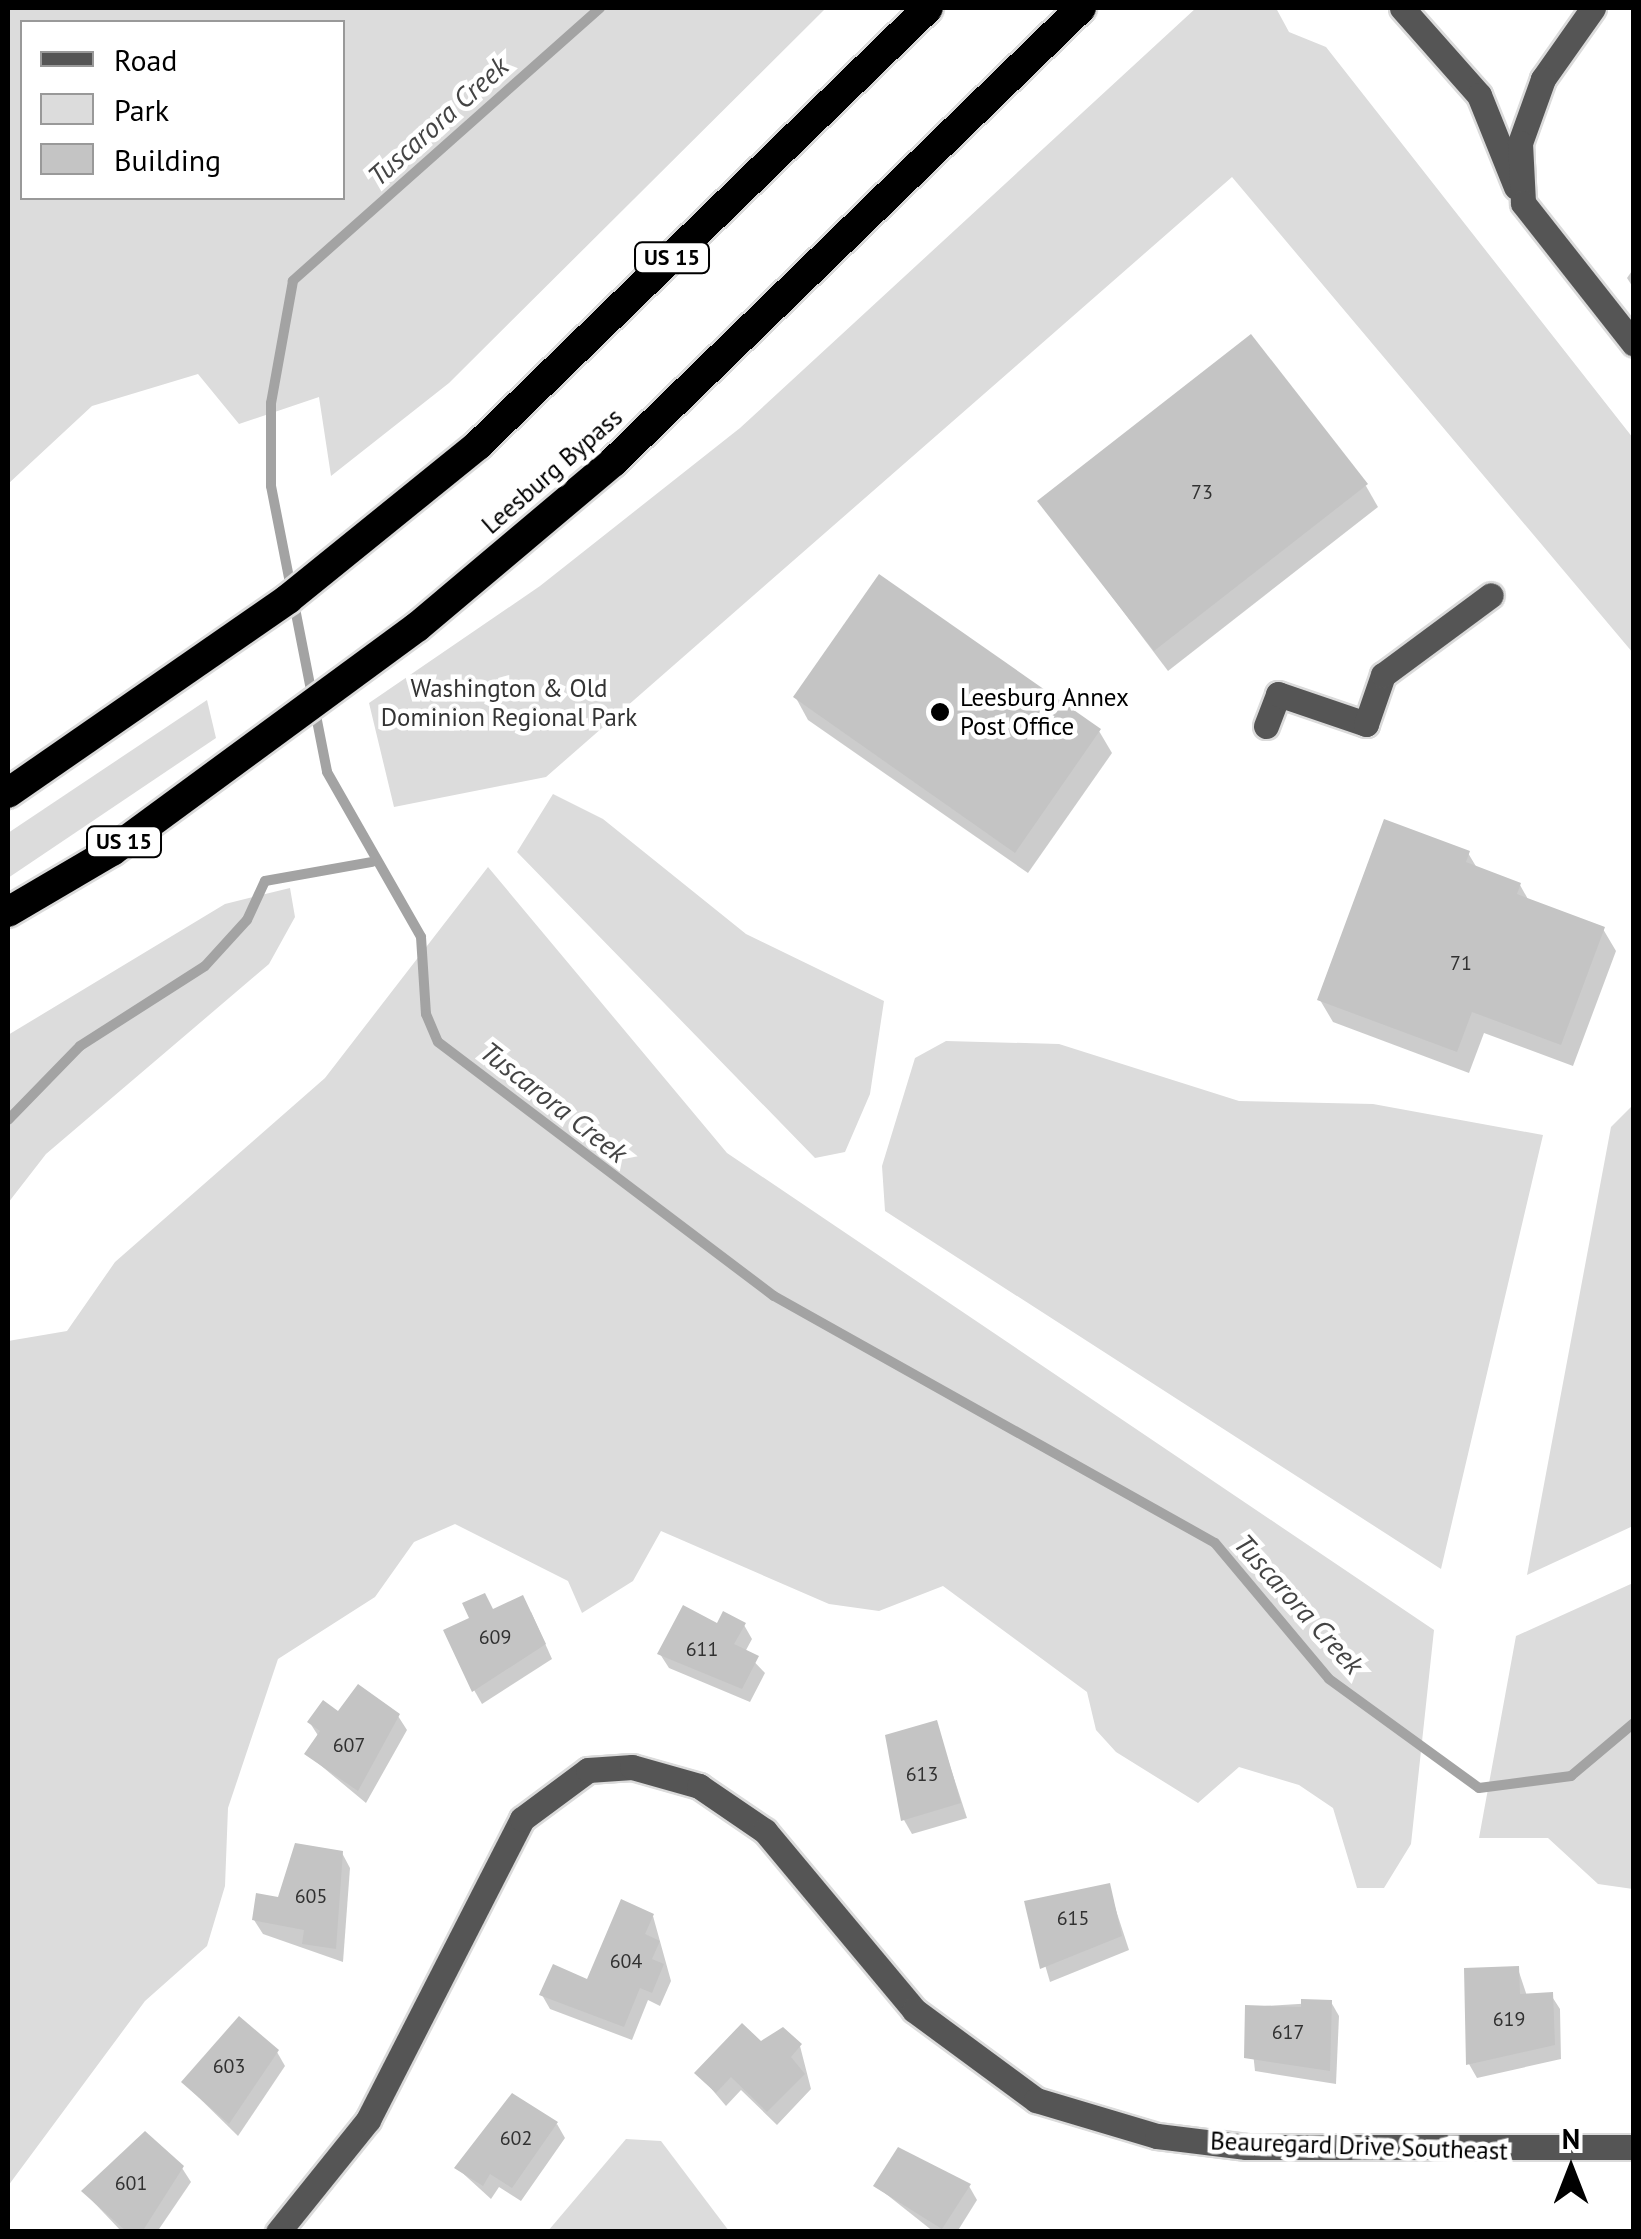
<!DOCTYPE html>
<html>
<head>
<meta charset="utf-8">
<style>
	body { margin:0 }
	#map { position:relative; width:1641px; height:2239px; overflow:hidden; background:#fff; font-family:"PT Sans",sans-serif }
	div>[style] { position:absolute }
	.green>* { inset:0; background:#dcdcdc }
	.shadow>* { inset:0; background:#0003 }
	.stream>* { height:10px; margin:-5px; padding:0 5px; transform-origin:5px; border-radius:5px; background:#a3a3a3 }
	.building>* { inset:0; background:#c4c4c4 }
	.roads { filter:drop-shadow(2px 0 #dbdbdb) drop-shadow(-2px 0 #dbdbdb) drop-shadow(0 2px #dbdbdb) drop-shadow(0 -2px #dbdbdb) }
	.minor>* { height:25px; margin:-12.5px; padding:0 12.5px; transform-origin:12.5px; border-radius:12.5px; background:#555 }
	.highway>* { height:30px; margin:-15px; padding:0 15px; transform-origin:15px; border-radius:15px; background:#000 }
	.dots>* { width:28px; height:28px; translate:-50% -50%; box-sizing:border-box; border:5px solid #fff; border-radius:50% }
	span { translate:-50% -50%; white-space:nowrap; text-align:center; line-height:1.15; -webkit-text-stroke:9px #fff; paint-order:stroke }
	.number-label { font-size:20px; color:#313131 }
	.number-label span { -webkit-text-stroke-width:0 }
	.shield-label span { padding:2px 8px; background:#fff; border:2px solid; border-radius:8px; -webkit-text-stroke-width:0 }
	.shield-label { font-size:22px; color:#000; font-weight:700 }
	.street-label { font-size:25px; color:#000 }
	.park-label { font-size:25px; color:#333 }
	.poi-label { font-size:25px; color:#000 }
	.left { translate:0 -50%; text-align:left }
	.water-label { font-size:28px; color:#444; font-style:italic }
	.frame { position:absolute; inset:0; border:10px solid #000; pointer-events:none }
	.legend { position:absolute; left:20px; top:20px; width:325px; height:180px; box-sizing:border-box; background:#fff; border:2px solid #999; margin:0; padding:12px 18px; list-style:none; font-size:30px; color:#000 }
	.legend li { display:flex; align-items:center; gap:20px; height:50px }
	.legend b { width:50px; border:2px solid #999 }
	.north { position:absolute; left:1521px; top:2119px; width:100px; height:100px; -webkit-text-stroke:8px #fff; paint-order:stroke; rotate:0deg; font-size:28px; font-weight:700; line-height:40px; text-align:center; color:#000 }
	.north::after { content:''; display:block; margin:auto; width:35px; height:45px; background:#000; clip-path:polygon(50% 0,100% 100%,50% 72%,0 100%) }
</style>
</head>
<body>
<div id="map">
	<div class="green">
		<i style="clip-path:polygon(evenodd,8px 8px,826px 8px,449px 383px,331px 476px,319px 397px,239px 424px,198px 374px,92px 406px,8px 484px,8px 8px,22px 22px,342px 22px,342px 198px,22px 198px,22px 22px)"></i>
		<i style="clip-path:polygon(1196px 8px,1276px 8px,1289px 32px,1326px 47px,1633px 438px,1633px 653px,1232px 177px,546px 777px,394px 807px,369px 703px,540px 586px,740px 428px)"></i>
		<i style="clip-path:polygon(207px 700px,216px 738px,8px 878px,8px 833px)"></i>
		<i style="clip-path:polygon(553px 794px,603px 819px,746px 934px,884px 1001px,870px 1094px,845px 1152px,815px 1158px,517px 852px)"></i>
		<i style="clip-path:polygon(488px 867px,727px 1153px,1434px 1630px,1411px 1844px,1384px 1888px,1357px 1888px,1333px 1808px,1299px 1785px,1239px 1767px,1198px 1803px,1116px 1752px,1096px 1730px,1087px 1692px,943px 1586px,879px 1611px,829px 1604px,661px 1531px,633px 1581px,582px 1613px,568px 1581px,455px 1524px,414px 1542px,375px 1597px,278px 1659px,228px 1808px,225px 1886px,207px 1946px,145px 2001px,8px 2186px,8px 1341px,67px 1331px,115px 1262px,325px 1078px)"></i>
		<i style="clip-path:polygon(290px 888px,295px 917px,269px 964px,46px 1154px,8px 1203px,8px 1035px,225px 904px)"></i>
		<i style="clip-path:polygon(946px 1041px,1059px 1044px,1239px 1101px,1373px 1104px,1543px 1135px,1441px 1569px,885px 1211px,882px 1166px,915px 1058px)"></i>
		<i style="clip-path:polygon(1633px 1105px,1633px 1526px,1527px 1575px,1611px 1127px)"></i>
		<i style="clip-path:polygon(1633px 1583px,1633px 1889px,1598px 1884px,1548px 1838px,1479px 1838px,1516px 1636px)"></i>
		<i style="clip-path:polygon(626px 2139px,661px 2141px,729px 2231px,548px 2231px)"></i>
	</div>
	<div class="shadow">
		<i style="clip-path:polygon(1634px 268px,1634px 289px,1627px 278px)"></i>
		<i style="clip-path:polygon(1366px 486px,1378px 507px,1168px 671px,1040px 501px)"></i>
		<i style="clip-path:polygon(796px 698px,1099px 731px,1112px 753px,1028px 873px,808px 720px)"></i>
		<i style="clip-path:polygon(1468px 853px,1477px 868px,1520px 885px,1529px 901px,1603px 929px,1616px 951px,1573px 1066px,1484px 1033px,1469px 1073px,1333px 1022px,1320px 1000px)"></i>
		<i style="clip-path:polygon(493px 1612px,531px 1612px,552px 1659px,482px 1704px,474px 1690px)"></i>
		<i style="clip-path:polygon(744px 1625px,752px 1639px,745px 1652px,765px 1673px,750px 1702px,669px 1668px,660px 1654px,718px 1626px)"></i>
		<i style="clip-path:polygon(339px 1715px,398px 1716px,407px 1730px,366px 1803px,307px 1754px,319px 1737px,310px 1723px)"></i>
		<i style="clip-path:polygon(936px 1723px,967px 1818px,912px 1834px,904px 1820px)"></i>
		<i style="clip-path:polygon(342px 1853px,350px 1868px,343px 1962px,263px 1934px,254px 1920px)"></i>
		<i style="clip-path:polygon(1108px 1886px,1129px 1950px,1050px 1982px,1027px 1903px)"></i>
		<i style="clip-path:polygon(653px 1916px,671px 1981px,660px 2006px,648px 2000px,632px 2040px,550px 2009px,542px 1995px,588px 1982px)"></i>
		<i style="clip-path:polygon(1518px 1969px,1527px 1996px,1551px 1995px,1560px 2009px,1561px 2059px,1477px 2078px,1469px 2064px)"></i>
		<i style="clip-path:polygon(1331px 2002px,1339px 2016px,1336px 2084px,1255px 2071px,1248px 2007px)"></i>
		<i style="clip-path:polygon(800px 2046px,811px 2089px,777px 2125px,741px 2090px,726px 2106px,698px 2073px)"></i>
		<i style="clip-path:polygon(277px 2052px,285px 2066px,238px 2136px,184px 2083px)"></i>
		<i style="clip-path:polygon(557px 2124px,565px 2138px,521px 2201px,499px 2187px,491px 2199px,457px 2168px)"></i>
		<i style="clip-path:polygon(182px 2168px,191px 2182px,157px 2232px,122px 2232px,84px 2192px)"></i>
		<i style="clip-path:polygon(876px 2186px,969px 2186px,977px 2200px,957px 2232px,934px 2232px)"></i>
	</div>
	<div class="stream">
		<i style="left:600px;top:8px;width:411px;rotate:138.4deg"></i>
		<i style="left:293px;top:281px;width:124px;rotate:100.2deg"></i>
		<i style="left:271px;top:403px;width:83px;rotate:90deg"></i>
		<i style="left:271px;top:486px;width:291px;rotate:78.9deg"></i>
		<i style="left:327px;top:772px;width:190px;rotate:60.3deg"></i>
		<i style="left:421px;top:937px;width:77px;rotate:86.3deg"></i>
		<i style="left:426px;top:1014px;width:30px;rotate:67deg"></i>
		<i style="left:438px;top:1042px;width:421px;rotate:37.1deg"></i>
		<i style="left:774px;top:1296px;width:505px;rotate:29.25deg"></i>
		<i style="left:1215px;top:1543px;width:177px;rotate:50deg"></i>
		<i style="left:1329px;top:1679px;width:185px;rotate:36deg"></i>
		<i style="left:1479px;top:1788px;width:93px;rotate:-7.4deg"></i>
		<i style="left:1571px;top:1776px;width:82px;rotate:-40.1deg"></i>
		<i style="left:8px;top:1120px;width:103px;rotate:-45.8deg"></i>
		<i style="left:80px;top:1046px;width:148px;rotate:-32.6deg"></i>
		<i style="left:205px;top:966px;width:62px;rotate:-47.6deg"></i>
		<i style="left:247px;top:920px;width:43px;rotate:-65.2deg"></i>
		<i style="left:265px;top:881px;width:109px;rotate:-10.1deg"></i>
	</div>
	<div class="building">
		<i style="clip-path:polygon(1251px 334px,1368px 484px,1154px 651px,1037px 501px)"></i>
		<i style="clip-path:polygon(879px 574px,1101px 729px,1015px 853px,793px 697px)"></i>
		<i style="clip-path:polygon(1384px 819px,1470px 851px,1466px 862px,1521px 883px,1517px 894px,1605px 927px,1561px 1045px,1472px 1012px,1457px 1052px,1317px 1000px)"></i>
		<i style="clip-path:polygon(485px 1593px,493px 1609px,523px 1595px,546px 1644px,472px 1692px,443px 1630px,469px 1618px,462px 1603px)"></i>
		<i style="clip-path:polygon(683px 1605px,717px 1623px,723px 1611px,746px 1623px,734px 1644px,759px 1656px,742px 1689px,657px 1654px)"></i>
		<i style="clip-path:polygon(358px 1684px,400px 1714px,358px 1791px,304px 1754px,320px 1731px,307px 1722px,323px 1700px,338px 1711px)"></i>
		<i style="clip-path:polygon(937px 1720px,961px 1803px,901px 1821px,885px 1735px)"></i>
		<i style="clip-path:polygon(295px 1843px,343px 1851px,336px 1949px,302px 1944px,304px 1930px,252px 1920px,256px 1893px,278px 1897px)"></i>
		<i style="clip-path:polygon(1110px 1883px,1122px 1936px,1040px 1969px,1024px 1901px)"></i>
		<i style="clip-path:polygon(621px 1899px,654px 1914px,645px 1934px,660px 1941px,652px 1959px,664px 1964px,652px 1993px,640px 1988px,624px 2027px,539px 1995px,553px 1964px,587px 1979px)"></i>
		<i style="clip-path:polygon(1519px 1966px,1520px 1994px,1553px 1992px,1555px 2045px,1466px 2065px,1464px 1968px)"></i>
		<i style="clip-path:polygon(1301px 1999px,1332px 2000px,1330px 2071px,1244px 2058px,1245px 2005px,1301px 2007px)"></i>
		<i style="clip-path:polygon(239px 2016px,279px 2050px,229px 2124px,181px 2082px)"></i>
		<i style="clip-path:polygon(742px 2023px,761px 2041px,783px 2027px,802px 2044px,791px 2057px,805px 2074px,767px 2112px,731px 2077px,716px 2093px,694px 2073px)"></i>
		<i style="clip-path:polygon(512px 2093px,558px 2122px,512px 2188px,490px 2174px,483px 2186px,454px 2168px)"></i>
		<i style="clip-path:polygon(145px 2131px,184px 2166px,142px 2232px,127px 2232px,81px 2191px)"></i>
		<i style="clip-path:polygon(898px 2147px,971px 2184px,942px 2229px,873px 2186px)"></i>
	</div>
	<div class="roads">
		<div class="minor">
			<i style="left:1402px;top:8px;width:116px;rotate:48.5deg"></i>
			<i style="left:1479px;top:95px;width:99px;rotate:68.1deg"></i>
			<i style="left:1593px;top:8px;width:87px;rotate:125.2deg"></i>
			<i style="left:1543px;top:79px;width:68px;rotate:109.8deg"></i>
			<i style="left:1520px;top:143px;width:60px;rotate:87.1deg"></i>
			<i style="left:1523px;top:203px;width:179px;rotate:51.8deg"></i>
			<i style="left:1266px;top:726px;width:34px;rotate:-69deg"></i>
			<i style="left:1278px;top:694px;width:93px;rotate:18.8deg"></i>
			<i style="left:1366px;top:724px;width:52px;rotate:-70.9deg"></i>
			<i style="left:1383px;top:675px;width:134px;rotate:-36.5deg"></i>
			<i style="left:278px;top:2232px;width:144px;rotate:-51.2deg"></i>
			<i style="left:368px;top:2120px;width:338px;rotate:-62.9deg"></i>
			<i style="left:522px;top:1819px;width:82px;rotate:-36.6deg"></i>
			<i style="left:588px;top:1770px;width:44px;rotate:-3.9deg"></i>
			<i style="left:632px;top:1767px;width:70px;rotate:15.8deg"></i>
			<i style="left:699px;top:1786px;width:80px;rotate:34.3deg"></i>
			<i style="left:765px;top:1831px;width:233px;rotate:50.2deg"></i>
			<i style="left:914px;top:2010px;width:152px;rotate:36.4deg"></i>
			<i style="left:1036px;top:2100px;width:126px;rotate:16.6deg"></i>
			<i style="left:1157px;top:2136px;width:90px;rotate:7deg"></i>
			<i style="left:1246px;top:2147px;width:388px"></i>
		</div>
		<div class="highway">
			<i style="left:8px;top:793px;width:341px;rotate:-34.7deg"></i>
			<i style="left:288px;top:599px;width:245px;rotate:-39deg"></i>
			<i style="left:478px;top:445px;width:627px;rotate:-44.16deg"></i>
			<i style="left:8px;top:912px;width:121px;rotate:-30.4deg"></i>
			<i style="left:112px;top:851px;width:378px;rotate:-36.3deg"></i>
			<i style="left:417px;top:627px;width:256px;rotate:-40.1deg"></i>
			<i style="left:613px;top:462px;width:652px;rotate:-44.13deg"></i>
		</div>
	</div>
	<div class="dots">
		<i style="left:940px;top:712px;background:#000"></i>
	</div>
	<div class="number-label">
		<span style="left:1202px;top:492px">73</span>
		<span style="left:1461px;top:963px">71</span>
		<span style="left:495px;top:1637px">609</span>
		<span style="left:702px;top:1649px">611</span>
		<span style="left:349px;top:1745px">607</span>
		<span style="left:922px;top:1774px">613</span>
		<span style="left:311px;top:1896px">605</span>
		<span style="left:1073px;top:1918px">615</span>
		<span style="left:626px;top:1961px">604</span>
		<span style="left:1509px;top:2019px">619</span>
		<span style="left:1288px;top:2032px">617</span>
		<span style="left:229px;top:2066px">603</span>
		<span style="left:516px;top:2138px">602</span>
		<span style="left:131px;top:2183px">601</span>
	</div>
	<div class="shield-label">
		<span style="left:672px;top:258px">US 15</span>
		<span style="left:124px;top:842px">US 15</span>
	</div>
	<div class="street-label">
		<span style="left:552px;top:471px;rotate:-41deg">Leesburg Bypass</span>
		<span style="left:1359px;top:2146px;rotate:2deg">Beauregard Drive Southeast</span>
	</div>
	<div class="park-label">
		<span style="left:509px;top:703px">Washington &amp; Old<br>Dominion Regional Park</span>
	</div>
	<div class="poi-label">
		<span class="left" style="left:960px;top:712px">Leesburg Annex<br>Post Office</span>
	</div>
	<div class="water-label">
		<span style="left:438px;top:121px;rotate:-42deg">Tuscarora Creek</span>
		<span style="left:554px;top:1102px;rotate:38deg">Tuscarora Creek</span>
		<span style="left:1299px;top:1604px;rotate:48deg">Tuscarora Creek</span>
	</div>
	<div class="frame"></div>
	<ul class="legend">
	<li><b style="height:12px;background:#555"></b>Road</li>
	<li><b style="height:28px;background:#dcdcdc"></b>Park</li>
	<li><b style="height:28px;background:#c4c4c4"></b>Building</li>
	</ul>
	<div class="north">N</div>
</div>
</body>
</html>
